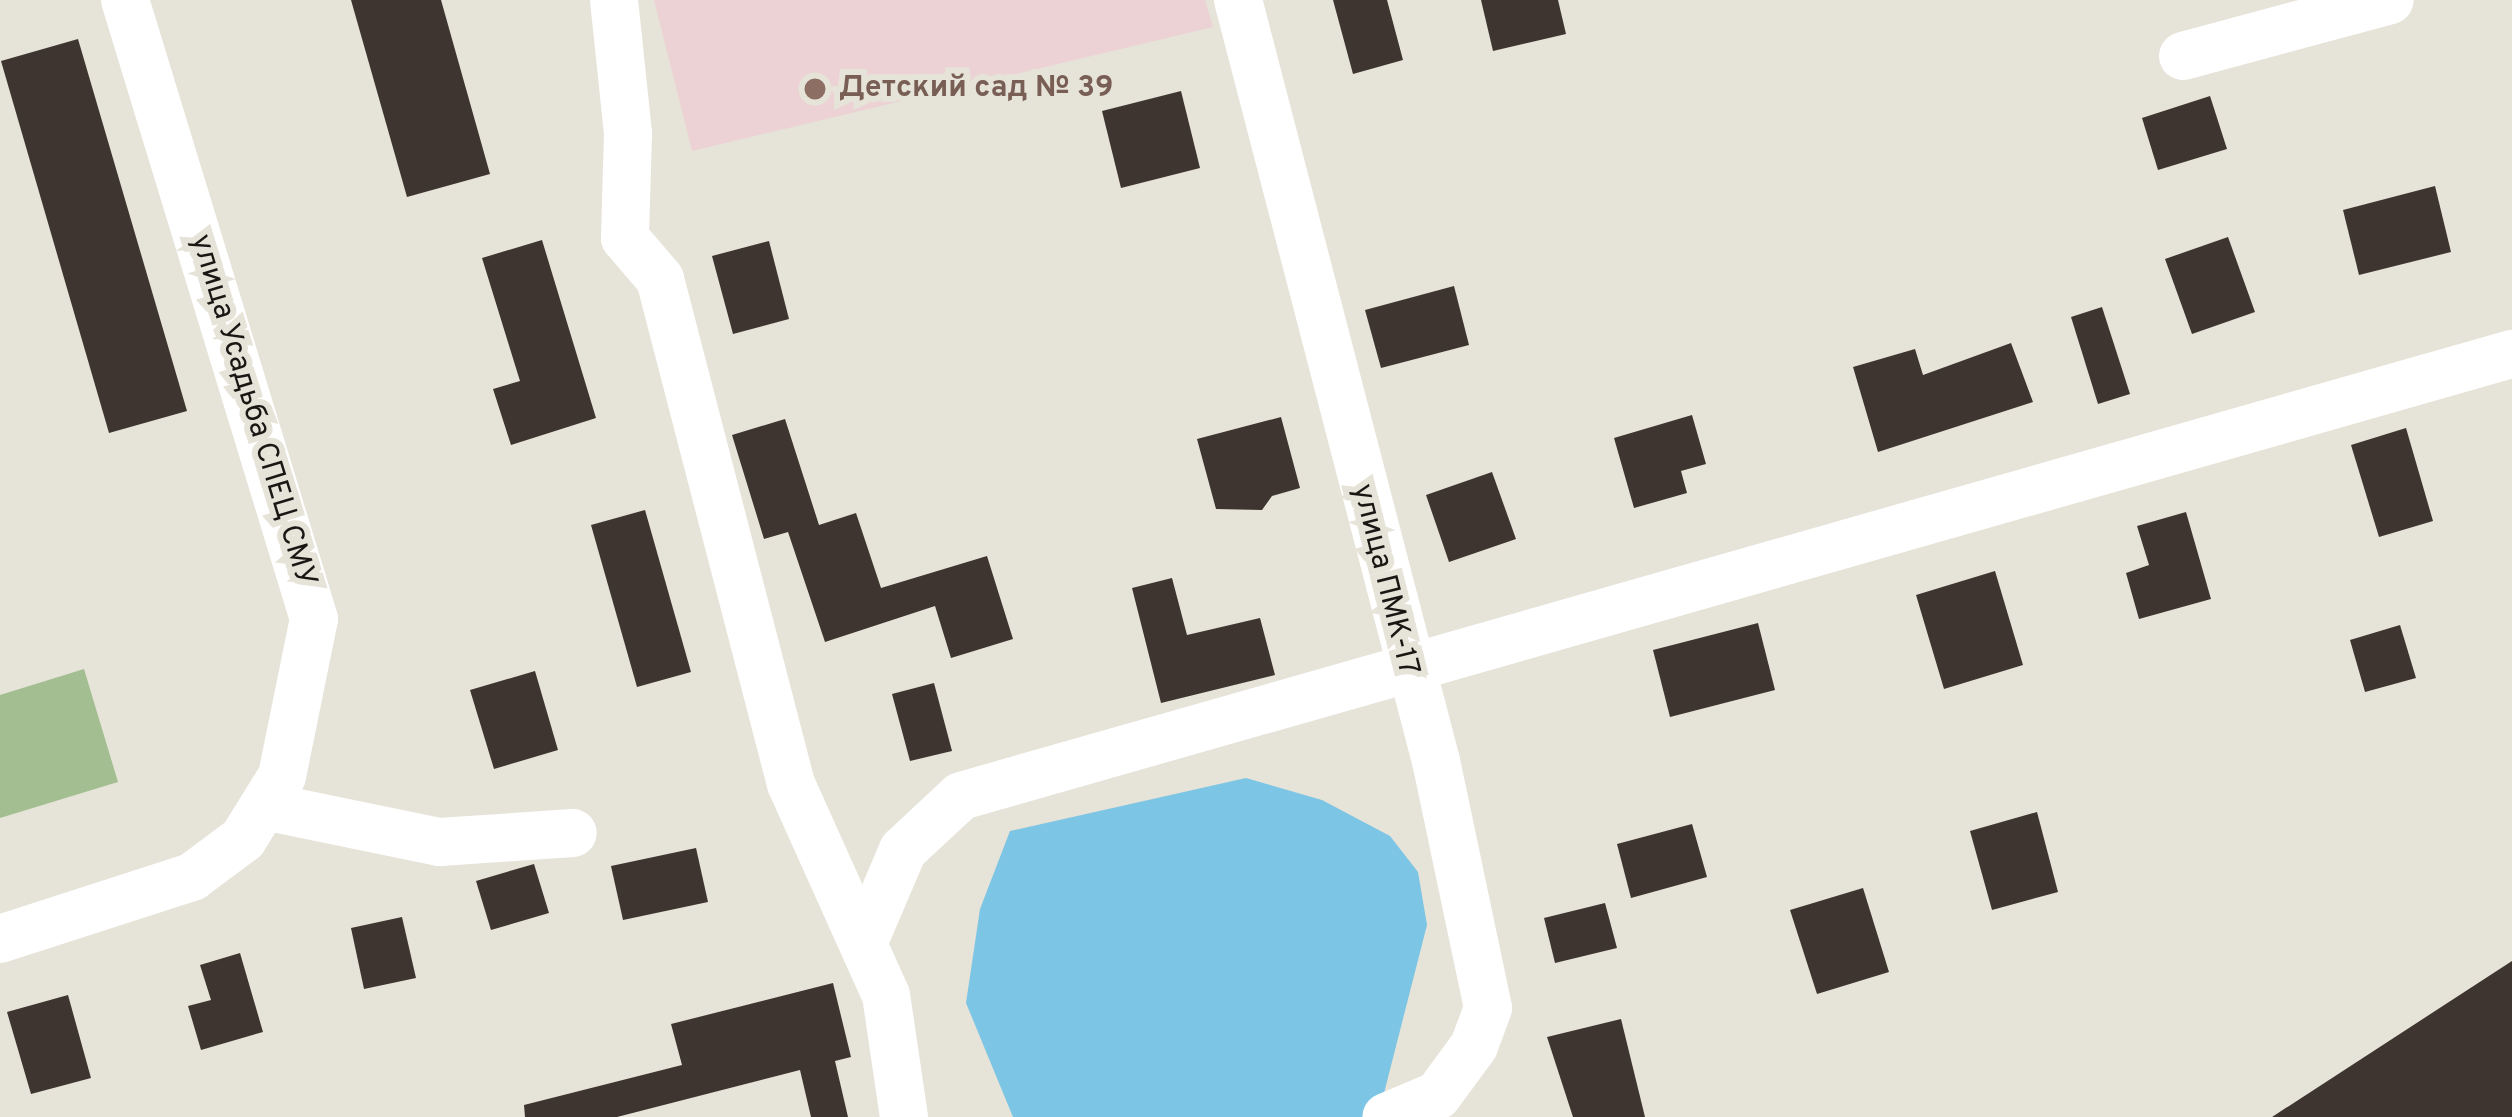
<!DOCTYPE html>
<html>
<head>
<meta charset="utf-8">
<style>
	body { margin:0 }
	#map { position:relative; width:2512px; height:1117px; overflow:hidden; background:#e6e3d8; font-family:Overpass,sans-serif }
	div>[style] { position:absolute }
	.education>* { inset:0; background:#ecd2d5 }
	.green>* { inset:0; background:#a3be90 }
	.water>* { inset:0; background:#7dc5e4 }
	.building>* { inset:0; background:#3e3530 }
	.minor>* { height:48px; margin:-24px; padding:0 24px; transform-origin:24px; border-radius:24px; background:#fff }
	.dots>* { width:33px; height:33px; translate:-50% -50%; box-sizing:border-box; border:6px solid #e6e3d8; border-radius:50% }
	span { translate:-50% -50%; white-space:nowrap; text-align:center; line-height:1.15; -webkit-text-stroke:12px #e6e3d8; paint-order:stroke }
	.education-label { font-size:30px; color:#785e54; font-weight:700 }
	.left { translate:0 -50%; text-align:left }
	.street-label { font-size:30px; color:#181713 }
</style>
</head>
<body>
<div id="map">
	<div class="education">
		<i style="clip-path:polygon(654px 0,1205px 0,1213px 27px,692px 151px)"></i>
	</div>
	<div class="green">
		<i style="clip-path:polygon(84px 669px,118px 782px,0 818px,0 695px)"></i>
	</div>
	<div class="water">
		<i style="clip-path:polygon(1246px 778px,1322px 800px,1390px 836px,1418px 872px,1427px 925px,1383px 1097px,1363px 1117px,1013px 1117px,966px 1003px,980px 909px,1010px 831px)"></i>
	</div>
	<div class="building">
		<i style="clip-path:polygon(351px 0,441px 0,490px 174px,407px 197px)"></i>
		<i style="clip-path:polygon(1333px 0,1387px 0,1403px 60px,1353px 74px)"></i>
		<i style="clip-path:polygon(1481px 0,1558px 0,1566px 34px,1493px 51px)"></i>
		<i style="clip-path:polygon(78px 39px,187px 411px,109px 433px,1px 61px)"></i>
		<i style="clip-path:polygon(1181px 91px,1200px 168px,1121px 188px,1102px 111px)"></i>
		<i style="clip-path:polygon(2210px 96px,2227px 149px,2158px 170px,2142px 118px)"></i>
		<i style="clip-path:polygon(2435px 186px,2451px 252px,2359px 275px,2343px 210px)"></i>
		<i style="clip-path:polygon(2228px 237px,2255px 312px,2192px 334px,2165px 259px)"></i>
		<i style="clip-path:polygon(542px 240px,596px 418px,511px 445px,493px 389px,520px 381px,482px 258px)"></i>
		<i style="clip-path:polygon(769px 241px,789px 319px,733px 334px,712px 256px)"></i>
		<i style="clip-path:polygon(1454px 286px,1469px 345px,1381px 368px,1365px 310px)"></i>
		<i style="clip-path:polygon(2102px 307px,2130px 394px,2098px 404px,2071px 317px)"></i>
		<i style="clip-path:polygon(2011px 343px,2033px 402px,1878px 452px,1853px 367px,1915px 349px,1923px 375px)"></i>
		<i style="clip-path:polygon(1692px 415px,1706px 464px,1681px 471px,1687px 493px,1634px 508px,1614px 438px)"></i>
		<i style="clip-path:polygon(1281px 417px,1300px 488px,1272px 496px,1262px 510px,1216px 509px,1197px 439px)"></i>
		<i style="clip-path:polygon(785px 419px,819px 525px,856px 513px,881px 588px,987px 556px,1013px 639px,951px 658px,935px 606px,825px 642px,788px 532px,764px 539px,732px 435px)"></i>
		<i style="clip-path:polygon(2406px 428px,2433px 521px,2379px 537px,2351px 445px)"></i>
		<i style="clip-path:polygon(1492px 472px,1516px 539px,1449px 562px,1426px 495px)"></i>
		<i style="clip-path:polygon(645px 510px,691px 672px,637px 687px,591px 525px)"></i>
		<i style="clip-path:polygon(2186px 512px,2211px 599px,2139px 619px,2126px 573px,2149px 565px,2137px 526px)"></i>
		<i style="clip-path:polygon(1995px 571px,2023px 665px,1944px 689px,1916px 595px)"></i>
		<i style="clip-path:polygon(1172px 578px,1187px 635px,1260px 618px,1275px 675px,1161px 703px,1132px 588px)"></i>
		<i style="clip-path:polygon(1758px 623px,1775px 690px,1670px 717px,1653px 650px)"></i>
		<i style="clip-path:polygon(2400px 625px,2416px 678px,2365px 692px,2350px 640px)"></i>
		<i style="clip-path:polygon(535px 671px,558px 750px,494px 769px,470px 690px)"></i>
		<i style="clip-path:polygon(934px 683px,952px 751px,910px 761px,892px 694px)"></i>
		<i style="clip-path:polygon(2037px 812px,2058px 892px,1992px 910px,1970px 831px)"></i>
		<i style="clip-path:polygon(1692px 824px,1707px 877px,1631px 898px,1617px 844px)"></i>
		<i style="clip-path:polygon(696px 848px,708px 902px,623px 920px,611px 866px)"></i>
		<i style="clip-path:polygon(534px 864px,549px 913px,491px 930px,476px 881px)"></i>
		<i style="clip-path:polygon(1863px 888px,1889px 972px,1817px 994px,1790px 910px)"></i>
		<i style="clip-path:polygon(1605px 903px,1617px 948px,1555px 963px,1544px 918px)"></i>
		<i style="clip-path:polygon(402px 917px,416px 978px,364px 989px,351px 928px)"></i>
		<i style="clip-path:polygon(240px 953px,263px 1032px,201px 1050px,188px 1006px,211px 1000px,200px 965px)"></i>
		<i style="clip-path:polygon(2512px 961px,2512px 1117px,2272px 1117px)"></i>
		<i style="clip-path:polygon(833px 983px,851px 1057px,835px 1061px,848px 1117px,811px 1117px,800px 1070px,617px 1117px,525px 1117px,524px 1105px,682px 1065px,671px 1024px)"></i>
		<i style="clip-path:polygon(68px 995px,91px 1078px,31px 1094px,7px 1012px)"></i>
		<i style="clip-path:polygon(1621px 1019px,1645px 1117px,1573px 1117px,1547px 1037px)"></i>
	</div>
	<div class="minor">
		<i style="left:614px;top:0;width:135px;rotate:84deg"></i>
		<i style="left:628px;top:134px;width:104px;rotate:91.7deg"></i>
		<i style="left:625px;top:238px;width:54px;rotate:49.5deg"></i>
		<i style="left:660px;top:279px;width:522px;rotate:75.46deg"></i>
		<i style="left:791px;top:784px;width:231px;rotate:65.8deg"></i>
		<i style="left:886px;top:995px;width:123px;rotate:81.6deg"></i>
		<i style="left:1238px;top:0;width:786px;rotate:75.42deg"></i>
		<i style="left:1436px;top:761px;width:252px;rotate:78.1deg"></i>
		<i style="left:1488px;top:1008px;width:40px;rotate:110.2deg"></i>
		<i style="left:1474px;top:1046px;width:61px;rotate:126.3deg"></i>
		<i style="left:1438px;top:1095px;width:56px;rotate:157.1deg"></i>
		<i style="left:2183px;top:56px;width:214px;rotate:-15.1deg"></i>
		<i style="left:269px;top:807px;width:175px;rotate:11.6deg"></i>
		<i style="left:440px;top:842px;width:133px;rotate:-3.9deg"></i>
		<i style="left:0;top:939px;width:202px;rotate:-17.9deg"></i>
		<i style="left:192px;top:877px;width:64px;rotate:-36.7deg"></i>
		<i style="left:243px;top:839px;width:74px;rotate:-58.2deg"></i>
		<i style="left:282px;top:776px;width:160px;rotate:-78.5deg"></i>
		<i style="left:314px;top:619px;width:647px;rotate:-106.98deg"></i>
		<i style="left:865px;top:939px;width:97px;rotate:-66.9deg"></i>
		<i style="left:903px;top:850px;width:79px;rotate:-43deg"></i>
		<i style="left:961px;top:796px;width:1613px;rotate:-15.91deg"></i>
	</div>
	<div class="dots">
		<i style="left:815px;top:89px;background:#8d6e63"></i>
	</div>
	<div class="education-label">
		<span class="left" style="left:839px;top:89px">Детский сад № 39</span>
	</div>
	<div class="street-label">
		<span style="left:252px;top:411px;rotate:73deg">улица Усадьба СПЕЦ СМУ</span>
		<span style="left:1384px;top:580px;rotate:76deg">улица ПМК-17</span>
	</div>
</div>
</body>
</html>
